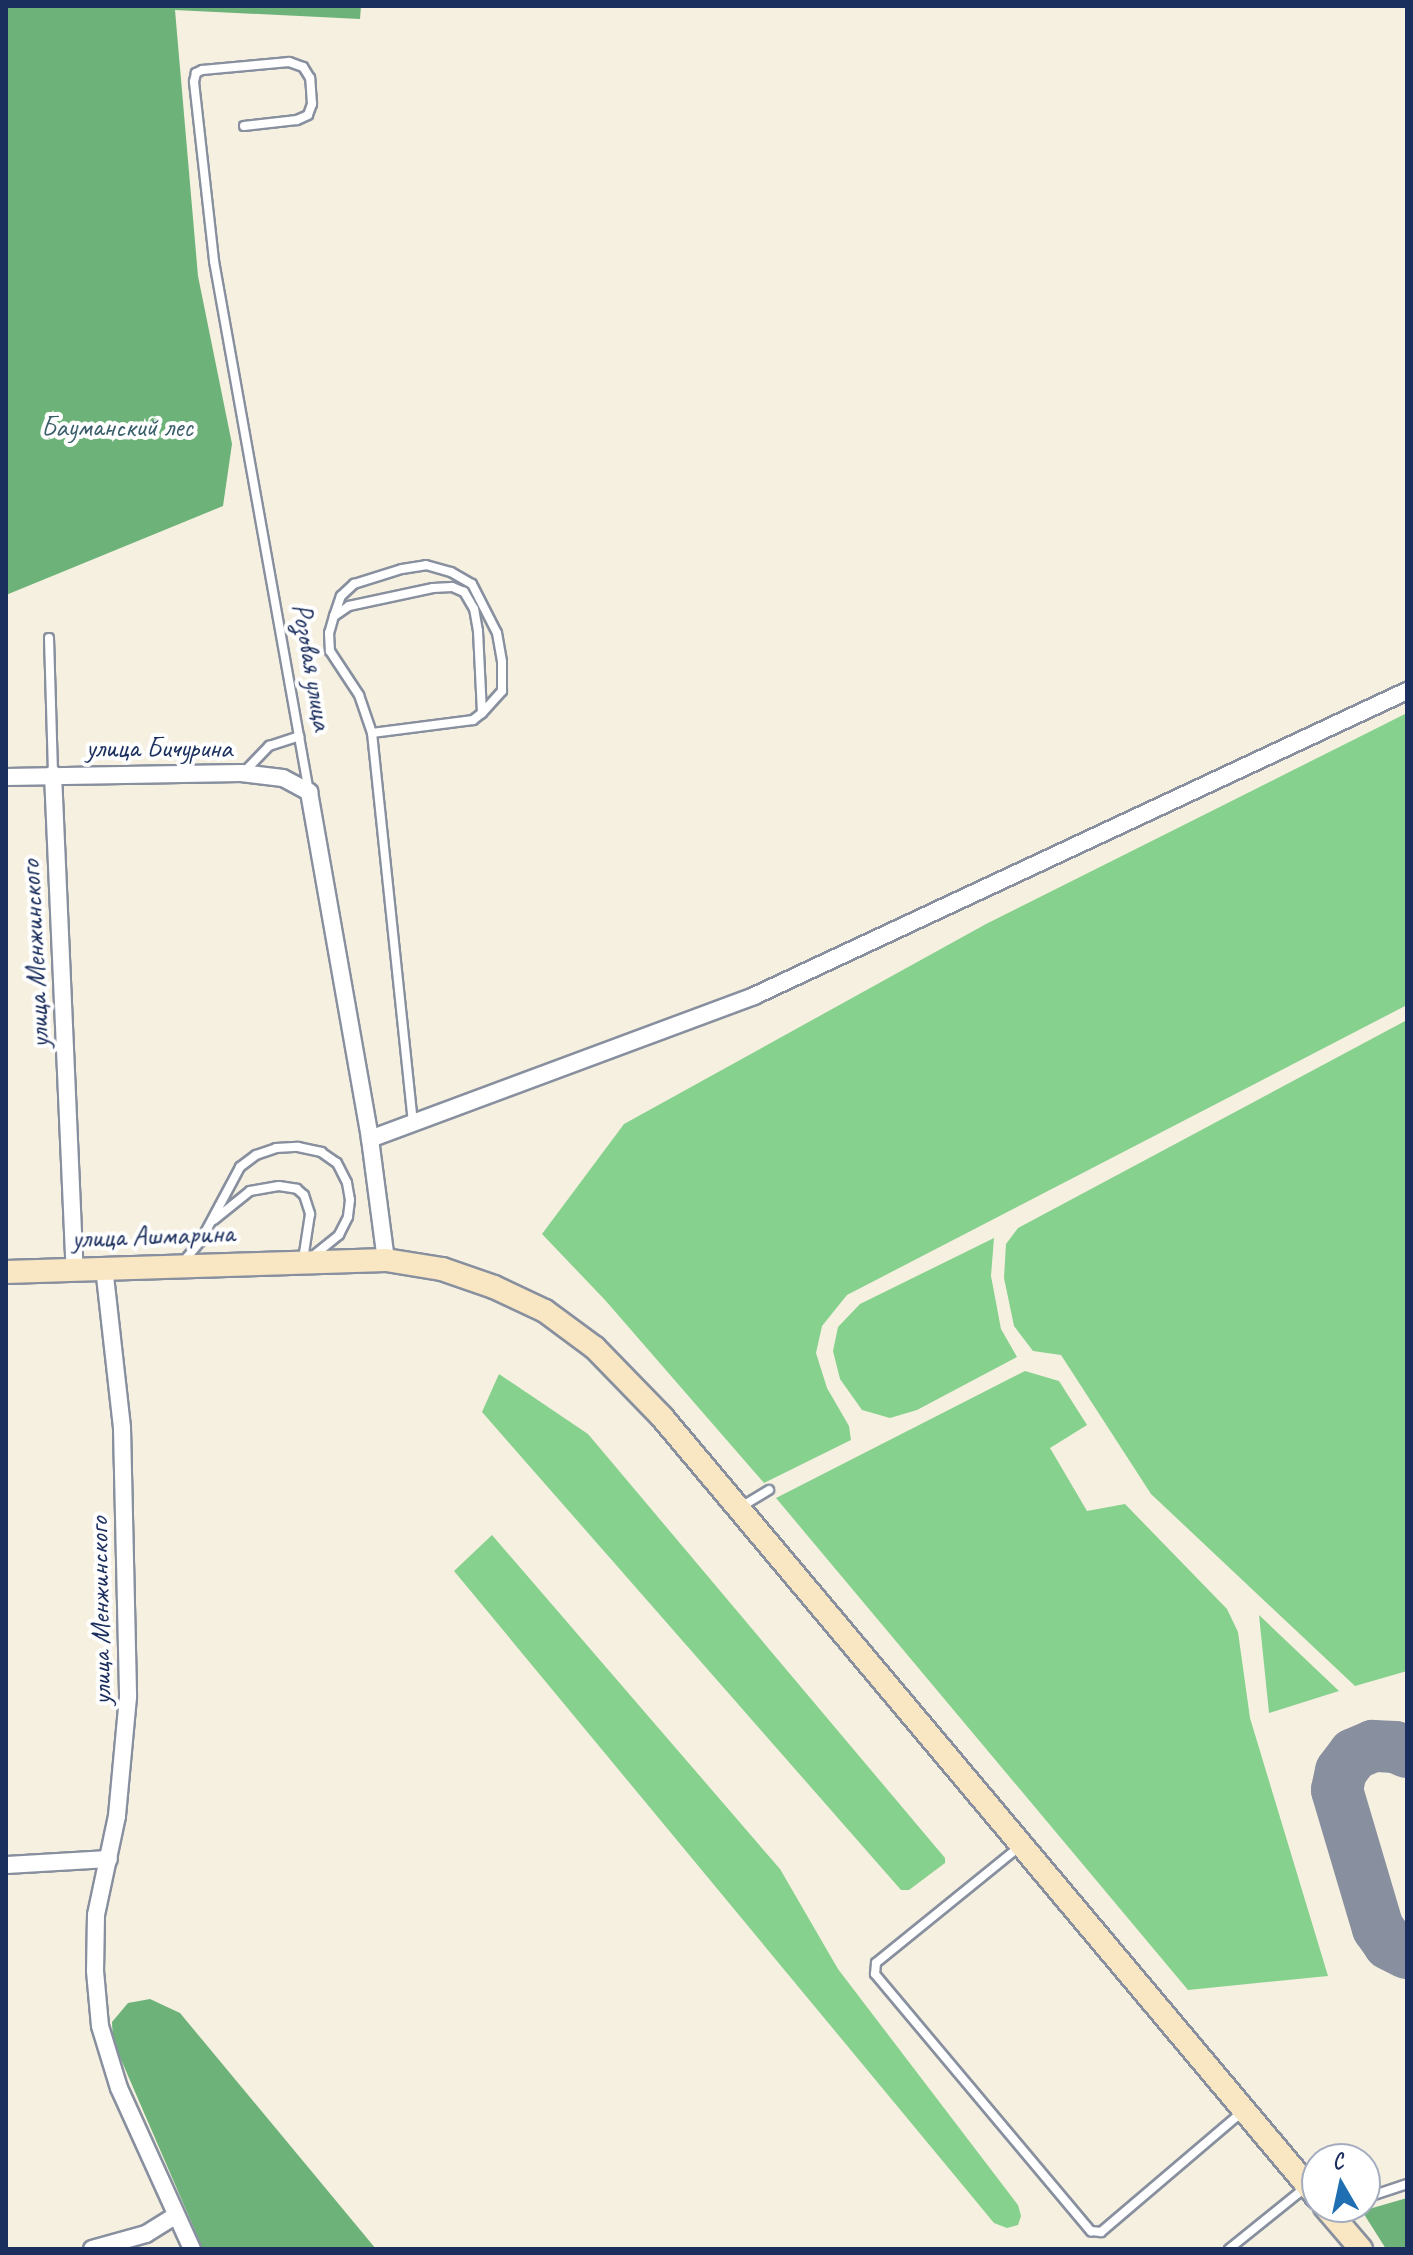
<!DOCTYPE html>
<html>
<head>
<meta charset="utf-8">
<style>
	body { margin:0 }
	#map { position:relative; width:1413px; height:2255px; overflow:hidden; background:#f6f0e0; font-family:Caveat,sans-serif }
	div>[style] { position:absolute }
	.green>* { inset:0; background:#87d18e }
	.forest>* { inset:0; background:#6db379 }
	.taxiway>* { height:52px; margin:-26px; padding:0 26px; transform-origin:26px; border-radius:26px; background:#88909f }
	.roads { filter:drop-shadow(2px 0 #88909f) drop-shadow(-2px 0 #88909f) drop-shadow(0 2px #88909f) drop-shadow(0 -2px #88909f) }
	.lane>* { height:8px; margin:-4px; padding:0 4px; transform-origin:4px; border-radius:4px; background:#fff }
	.street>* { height:16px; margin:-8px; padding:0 8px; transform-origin:8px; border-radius:8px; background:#fff }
	.secondary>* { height:22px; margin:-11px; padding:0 11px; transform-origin:11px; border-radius:11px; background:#f9e7c3 }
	span { translate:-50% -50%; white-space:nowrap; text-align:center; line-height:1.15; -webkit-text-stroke:8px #fff; paint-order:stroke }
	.park-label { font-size:28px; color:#3b606c }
	.street-label { font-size:28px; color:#1b2f5e }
	.frame { position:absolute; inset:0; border:8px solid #1b2f5e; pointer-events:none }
	.north { position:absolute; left:1301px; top:2143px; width:80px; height:80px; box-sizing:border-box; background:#fff; border:2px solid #a4acbf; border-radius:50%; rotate:351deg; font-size:22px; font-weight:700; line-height:32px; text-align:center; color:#1b2f5e }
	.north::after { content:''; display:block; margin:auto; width:28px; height:36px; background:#1f6fb2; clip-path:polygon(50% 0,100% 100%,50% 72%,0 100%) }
</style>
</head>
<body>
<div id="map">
	<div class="green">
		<i style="clip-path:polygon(1407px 713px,1407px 1005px,847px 1295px,822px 1326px,816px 1353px,827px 1388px,849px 1426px,851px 1440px,764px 1483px,605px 1300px,542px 1234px,624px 1124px,986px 924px)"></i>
		<i style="clip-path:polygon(1407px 1020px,1407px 1671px,1355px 1686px,1151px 1494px,1061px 1355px,1033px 1351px,1014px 1326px,1004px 1278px,1006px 1244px,1018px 1228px)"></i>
		<i style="clip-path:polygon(994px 1238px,991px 1276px,1001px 1329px,1017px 1357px,917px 1410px,890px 1418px,862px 1410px,840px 1379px,833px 1351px,838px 1327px,860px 1304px)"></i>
		<i style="clip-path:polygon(1025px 1371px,1059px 1381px,1087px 1425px,1050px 1448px,1087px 1511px,1125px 1504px,1227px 1609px,1238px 1632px,1250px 1718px,1328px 1976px,1188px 1990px,776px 1498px)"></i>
		<i style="clip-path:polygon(499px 1374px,588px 1434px,945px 1858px,945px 1863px,909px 1890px,901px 1890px,482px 1412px)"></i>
		<i style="clip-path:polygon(492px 1535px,780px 1869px,838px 1969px,1018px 2205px,1021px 2216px,1018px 2225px,1007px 2228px,994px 2223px,454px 1571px)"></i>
		<i style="clip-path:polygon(1259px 1615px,1339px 1691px,1269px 1713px)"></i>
	</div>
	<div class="forest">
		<i style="clip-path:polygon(6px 6px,361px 6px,360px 19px,175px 10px,198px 276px,232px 444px,223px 506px,6px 595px)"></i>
		<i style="clip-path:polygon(150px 1999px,180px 2013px,376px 2249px,203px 2249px,113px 2041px,112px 2022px,128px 2003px)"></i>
		<i style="clip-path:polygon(1407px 2198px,1407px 2249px,1386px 2249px,1362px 2211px)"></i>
	</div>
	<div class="taxiway">
		<i style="left:1407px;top:1752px;width:13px;rotate:-157deg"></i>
		<i style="left:1395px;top:1747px;width:22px;rotate:-177deg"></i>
		<i style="left:1373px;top:1746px;width:21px;rotate:157deg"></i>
		<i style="left:1354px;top:1754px;width:21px;rotate:127deg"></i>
		<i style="left:1341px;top:1771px;width:19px;rotate:102deg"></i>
		<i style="left:1337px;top:1790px;width:144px;rotate:73.5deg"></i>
		<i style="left:1378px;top:1928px;width:19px;rotate:55deg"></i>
		<i style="left:1389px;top:1944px;width:20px;rotate:27deg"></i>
	</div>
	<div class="roads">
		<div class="lane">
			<i style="left:244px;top:126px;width:53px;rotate:-6.5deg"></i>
			<i style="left:297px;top:120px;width:12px;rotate:-24deg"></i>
			<i style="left:308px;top:115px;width:12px;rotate:-70deg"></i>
			<i style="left:312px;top:104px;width:26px;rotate:-94deg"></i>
			<i style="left:310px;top:78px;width:13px;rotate:-122deg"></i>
			<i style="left:303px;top:67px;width:15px;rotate:-160deg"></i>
			<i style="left:289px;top:62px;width:87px;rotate:174.7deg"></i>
			<i style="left:202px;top:70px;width:7px;rotate:153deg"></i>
			<i style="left:196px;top:73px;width:9px;rotate:103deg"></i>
			<i style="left:194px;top:82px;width:180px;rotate:83.6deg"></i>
			<i style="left:214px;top:261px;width:539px;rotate:79.86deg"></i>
			<i style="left:334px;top:616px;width:21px;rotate:-71deg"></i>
			<i style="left:341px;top:596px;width:18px;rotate:-43deg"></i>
			<i style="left:354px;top:584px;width:50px;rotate:-17.4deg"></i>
			<i style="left:402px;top:569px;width:24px;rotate:-9deg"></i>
			<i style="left:426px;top:565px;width:26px;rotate:16deg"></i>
			<i style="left:451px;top:572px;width:24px;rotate:30deg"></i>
			<i style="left:472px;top:584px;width:55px;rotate:63deg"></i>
			<i style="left:497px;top:633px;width:29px;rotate:80deg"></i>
			<i style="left:502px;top:662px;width:29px;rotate:90deg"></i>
			<i style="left:502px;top:691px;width:30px;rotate:132deg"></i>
			<i style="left:49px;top:638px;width:136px;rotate:88.3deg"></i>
			<i style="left:372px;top:733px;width:102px;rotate:-7.3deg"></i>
			<i style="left:473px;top:720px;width:11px;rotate:-38deg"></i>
			<i style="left:482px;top:713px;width:82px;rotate:-92.8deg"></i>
			<i style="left:478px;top:631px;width:22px;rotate:-100deg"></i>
			<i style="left:474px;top:609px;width:20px;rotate:-120deg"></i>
			<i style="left:464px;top:592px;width:13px;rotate:-157deg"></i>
			<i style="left:452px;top:587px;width:19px;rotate:177deg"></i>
			<i style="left:433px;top:588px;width:86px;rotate:167.9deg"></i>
			<i style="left:349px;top:606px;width:18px;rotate:146deg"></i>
			<i style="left:334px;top:616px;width:18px;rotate:106deg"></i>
			<i style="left:329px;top:633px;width:18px;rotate:87deg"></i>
			<i style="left:330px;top:651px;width:53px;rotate:56.6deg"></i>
			<i style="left:359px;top:695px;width:40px;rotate:71.1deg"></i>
			<i style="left:372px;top:733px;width:391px;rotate:84deg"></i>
			<i style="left:245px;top:771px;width:35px;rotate:-46deg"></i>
			<i style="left:269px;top:746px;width:32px;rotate:-18deg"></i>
			<i style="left:214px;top:1220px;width:46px;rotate:-38.9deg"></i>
			<i style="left:250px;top:1191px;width:29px;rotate:-10deg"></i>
			<i style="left:279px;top:1186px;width:18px;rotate:9deg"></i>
			<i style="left:297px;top:1189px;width:9px;rotate:41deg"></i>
			<i style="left:304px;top:1195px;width:20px;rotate:72deg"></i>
			<i style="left:310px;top:1214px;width:47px;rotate:98.7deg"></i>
			<i style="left:183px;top:1262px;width:26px;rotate:-50deg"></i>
			<i style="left:200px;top:1242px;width:85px;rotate:-61.9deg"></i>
			<i style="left:240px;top:1167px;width:20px;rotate:-37deg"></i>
			<i style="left:256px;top:1155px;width:21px;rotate:-19deg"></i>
			<i style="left:276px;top:1148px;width:22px;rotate:-3deg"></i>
			<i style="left:298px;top:1147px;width:24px;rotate:12deg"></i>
			<i style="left:321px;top:1152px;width:19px;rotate:35deg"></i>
			<i style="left:337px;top:1163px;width:22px;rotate:63deg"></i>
			<i style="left:347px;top:1183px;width:17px;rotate:80deg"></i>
			<i style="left:350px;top:1200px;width:17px;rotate:97deg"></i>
			<i style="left:348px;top:1217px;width:20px;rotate:117deg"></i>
			<i style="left:339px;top:1235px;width:32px;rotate:141deg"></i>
			<i style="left:739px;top:1508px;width:35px;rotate:-31deg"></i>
			<i style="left:1019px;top:1847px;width:184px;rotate:141deg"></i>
			<i style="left:876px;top:1963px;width:11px;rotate:95deg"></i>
			<i style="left:875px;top:1974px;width:336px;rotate:50deg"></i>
			<i style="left:1091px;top:2231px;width:10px;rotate:6deg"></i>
			<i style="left:1101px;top:2232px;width:185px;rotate:-40.4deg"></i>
			<i style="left:1365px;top:2198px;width:44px;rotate:-18.4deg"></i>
			<i style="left:1334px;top:2217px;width:19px;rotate:-32deg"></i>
			<i style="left:1229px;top:2249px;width:99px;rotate:-38.8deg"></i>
		</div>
		<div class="street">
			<i style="left:53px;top:774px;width:495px;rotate:87.5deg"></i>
			<i style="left:6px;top:777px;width:235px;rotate:-1deg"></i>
			<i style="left:241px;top:773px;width:42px;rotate:6.8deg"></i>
			<i style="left:283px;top:778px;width:30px;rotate:28deg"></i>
			<i style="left:309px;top:792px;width:352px;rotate:80deg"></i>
			<i style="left:370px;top:1139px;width:122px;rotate:82.5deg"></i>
			<i style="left:370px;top:1139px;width:410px;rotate:-20.4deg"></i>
			<i style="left:754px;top:996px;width:721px;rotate:-25.04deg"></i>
			<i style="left:104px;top:1267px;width:162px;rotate:83.6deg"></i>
			<i style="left:122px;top:1428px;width:269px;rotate:88.7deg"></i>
			<i style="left:128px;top:1697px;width:120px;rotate:95.3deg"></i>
			<i style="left:117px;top:1816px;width:101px;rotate:102deg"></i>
			<i style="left:96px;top:1915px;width:56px;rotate:91deg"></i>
			<i style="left:95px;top:1971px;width:55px;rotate:84.8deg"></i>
			<i style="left:100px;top:2026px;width:65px;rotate:73deg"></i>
			<i style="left:119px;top:2088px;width:177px;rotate:65.6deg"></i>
			<i style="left:6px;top:1865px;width:103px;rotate:-3.3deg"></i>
			<i style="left:92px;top:2249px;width:56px;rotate:-15.5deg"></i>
			<i style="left:146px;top:2234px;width:34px;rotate:-32deg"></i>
		</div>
		<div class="secondary">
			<i style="left:6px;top:1272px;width:380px;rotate:-1.8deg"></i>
			<i style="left:386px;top:1260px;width:57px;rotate:9.1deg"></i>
			<i style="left:442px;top:1269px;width:55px;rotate:19.1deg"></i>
			<i style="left:494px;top:1287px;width:56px;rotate:25.2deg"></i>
			<i style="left:545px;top:1311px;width:62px;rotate:36.5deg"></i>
			<i style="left:595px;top:1348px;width:96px;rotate:45.8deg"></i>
			<i style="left:662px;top:1417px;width:1019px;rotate:49.98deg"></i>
			<i style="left:1325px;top:2207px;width:55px;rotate:49.4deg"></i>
		</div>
	</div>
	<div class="park-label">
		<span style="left:117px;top:427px">Бауманский лес</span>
	</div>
	<div class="street-label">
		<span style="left:312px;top:667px;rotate:80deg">Розовая улица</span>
		<span style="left:159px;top:748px">улица Бичурина</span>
		<span style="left:35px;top:954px;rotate:-93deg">улица Менжинского</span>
		<span style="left:153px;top:1236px;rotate:-2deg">улица Ашмарина</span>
		<span style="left:100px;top:1611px;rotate:-91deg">улица Менжинского</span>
	</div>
	<div class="frame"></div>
	<div class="north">С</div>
</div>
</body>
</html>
